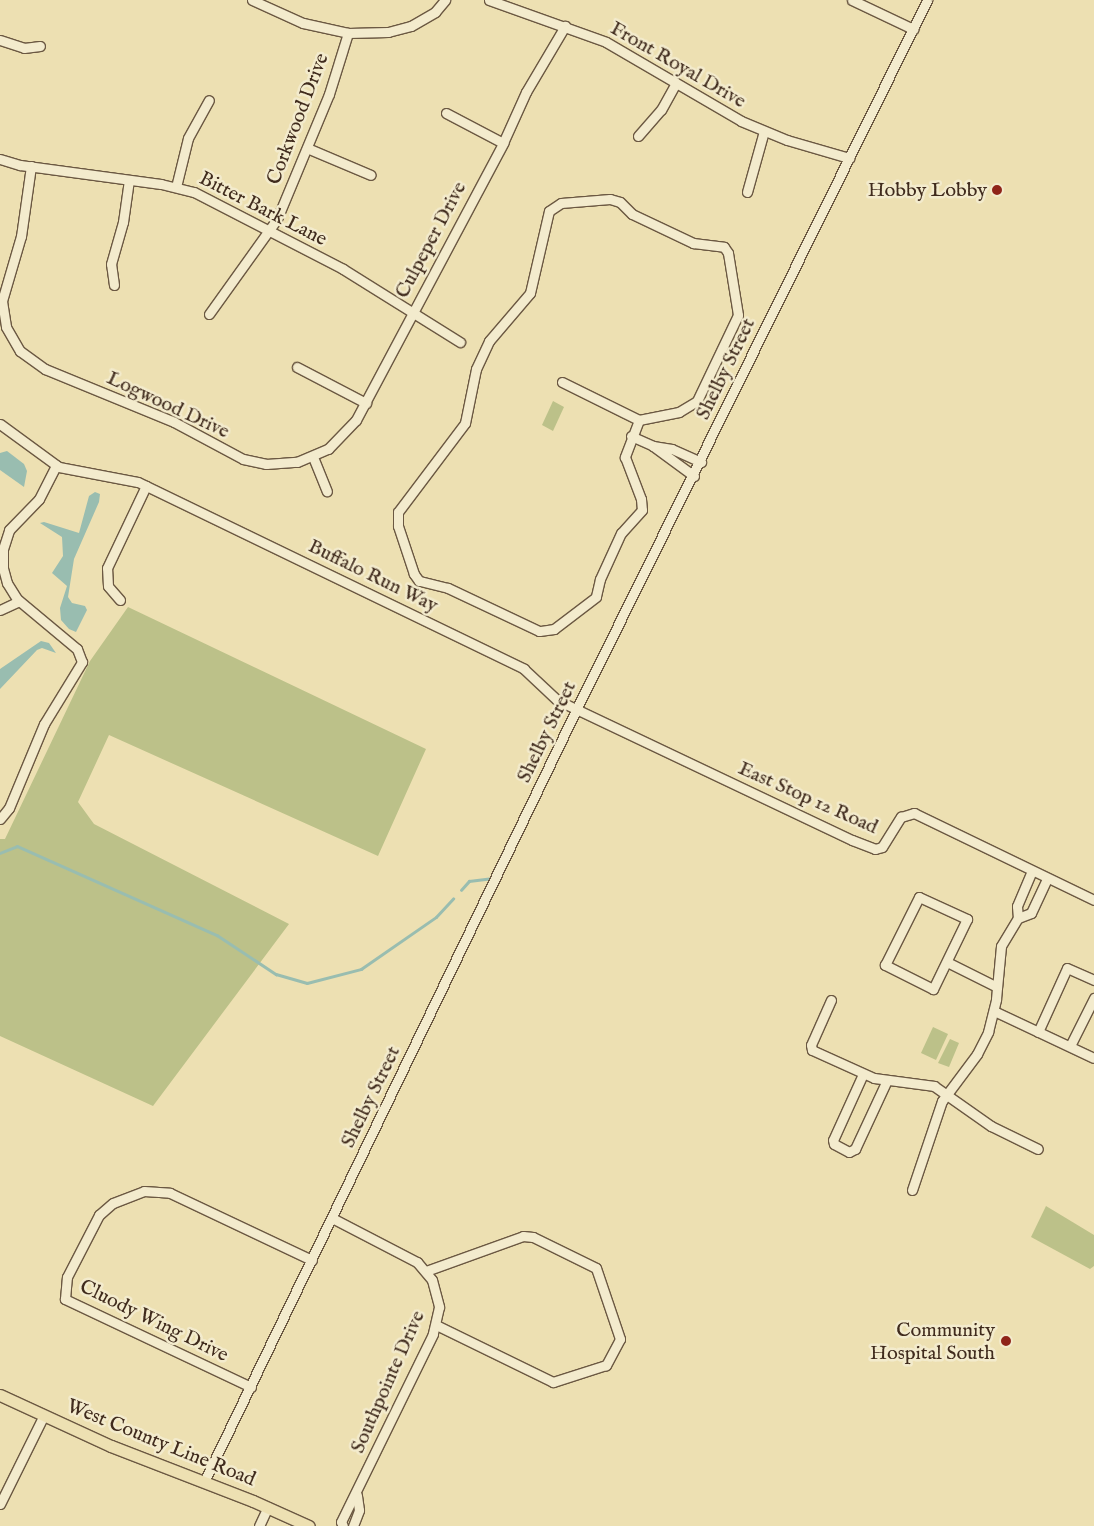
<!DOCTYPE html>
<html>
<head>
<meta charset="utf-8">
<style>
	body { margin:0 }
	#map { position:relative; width:1094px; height:1526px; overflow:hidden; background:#ede0b2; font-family:"IM FELL English",serif }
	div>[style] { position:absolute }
	.green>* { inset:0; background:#bcc189 }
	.water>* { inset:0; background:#99bdb0 }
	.stream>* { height:2.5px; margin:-1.25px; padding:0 1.25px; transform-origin:1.25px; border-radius:1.25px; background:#99bdb0 }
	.roads { filter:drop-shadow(1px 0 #6b5842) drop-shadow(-1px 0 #6b5842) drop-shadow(0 1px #6b5842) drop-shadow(0 -1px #6b5842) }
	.minor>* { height:9px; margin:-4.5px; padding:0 4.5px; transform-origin:4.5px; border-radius:4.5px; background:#f3ebcd }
	.major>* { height:11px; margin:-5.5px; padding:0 5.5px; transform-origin:5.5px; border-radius:5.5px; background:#ede0b2 }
	.dots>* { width:14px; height:14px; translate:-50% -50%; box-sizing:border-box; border:2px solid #f3ebcd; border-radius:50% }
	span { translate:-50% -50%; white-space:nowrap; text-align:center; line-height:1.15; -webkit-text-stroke:5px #f3ebcd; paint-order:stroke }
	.street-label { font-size:20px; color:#402b1d }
	.poi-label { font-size:20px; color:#402b1d }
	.right { translate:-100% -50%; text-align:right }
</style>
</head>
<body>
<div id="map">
	<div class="green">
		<i style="clip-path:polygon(553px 401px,564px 407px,553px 431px,542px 425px)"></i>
		<i style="clip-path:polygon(128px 607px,426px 749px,378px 856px,109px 735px,78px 802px,94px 824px,289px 924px,153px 1106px,0 1036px,0 839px,5px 839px,90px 661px)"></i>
		<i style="clip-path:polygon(933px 1027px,948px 1034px,936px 1060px,921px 1053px)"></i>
		<i style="clip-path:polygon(950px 1039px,959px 1043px,949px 1067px,938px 1063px)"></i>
		<i style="clip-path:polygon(1046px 1206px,1094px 1235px,1094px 1266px,1090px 1269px,1031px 1237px)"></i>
	</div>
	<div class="water">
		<i style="clip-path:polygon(7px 451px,24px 464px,27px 471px,24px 487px,0 470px,0 453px)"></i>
		<i style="clip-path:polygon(95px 492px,100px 494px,99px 502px,74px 559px,68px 597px,72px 603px,85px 606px,87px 610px,76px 632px,69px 629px,61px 620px,60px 608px,67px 586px,52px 573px,63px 556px,62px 537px,40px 523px,44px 522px,79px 533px,89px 496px)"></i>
		<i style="clip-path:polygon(41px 641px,49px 643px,56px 653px,42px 648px,37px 650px,0 689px,0 669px)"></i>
	</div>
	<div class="stream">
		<i style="left:0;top:853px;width:18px;rotate:-22deg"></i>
		<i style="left:17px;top:846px;width:219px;rotate:24deg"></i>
		<i style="left:217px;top:935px;width:71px;rotate:33.5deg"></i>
		<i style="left:276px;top:974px;width:32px;rotate:16deg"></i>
		<i style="left:307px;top:983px;width:56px;rotate:-14.5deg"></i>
		<i style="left:361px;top:969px;width:91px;rotate:-34.7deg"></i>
		<i style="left:436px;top:917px;width:25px;rotate:-47deg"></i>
		<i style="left:461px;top:890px;width:12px;rotate:-48deg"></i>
		<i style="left:469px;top:881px;width:24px;rotate:-7deg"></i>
	</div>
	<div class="roads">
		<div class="minor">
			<i style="left:252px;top:0;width:56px;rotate:24.3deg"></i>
			<i style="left:303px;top:23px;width:46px;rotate:12.5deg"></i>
			<i style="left:348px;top:33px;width:40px;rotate:-1.4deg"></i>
			<i style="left:388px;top:32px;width:24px;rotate:-15deg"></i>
			<i style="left:411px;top:26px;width:28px;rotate:-30deg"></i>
			<i style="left:435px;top:12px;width:16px;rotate:-50deg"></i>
			<i style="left:489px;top:0;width:124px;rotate:19.7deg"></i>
			<i style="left:606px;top:42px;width:156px;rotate:30.3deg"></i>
			<i style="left:741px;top:121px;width:50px;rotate:22.4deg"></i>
			<i style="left:787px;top:140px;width:65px;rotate:16.2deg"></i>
			<i style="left:852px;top:0;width:68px;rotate:25.4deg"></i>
			<i style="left:0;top:40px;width:25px;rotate:18deg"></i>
			<i style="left:24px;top:48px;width:16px;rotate:-7deg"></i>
			<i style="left:446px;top:113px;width:64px;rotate:27.8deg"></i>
			<i style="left:638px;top:136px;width:35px;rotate:-49deg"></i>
			<i style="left:661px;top:110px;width:31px;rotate:-61deg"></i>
			<i style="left:307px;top:148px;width:69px;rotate:22.9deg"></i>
			<i style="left:0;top:159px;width:21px;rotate:17deg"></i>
			<i style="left:20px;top:165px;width:142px;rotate:7.7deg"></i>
			<i style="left:161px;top:184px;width:34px;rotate:14deg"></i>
			<i style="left:194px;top:192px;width:168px;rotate:27.3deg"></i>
			<i style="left:343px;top:269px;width:138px;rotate:32deg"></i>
			<i style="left:31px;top:166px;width:71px;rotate:98.1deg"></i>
			<i style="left:21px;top:236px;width:68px;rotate:106.3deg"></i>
			<i style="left:2px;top:301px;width:26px;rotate:81deg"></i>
			<i style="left:6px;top:327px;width:28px;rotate:60deg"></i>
			<i style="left:20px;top:351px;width:31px;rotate:36deg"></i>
			<i style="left:45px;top:369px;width:139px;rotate:22.3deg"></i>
			<i style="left:174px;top:422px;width:78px;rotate:28.2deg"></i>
			<i style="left:243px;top:459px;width:24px;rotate:12deg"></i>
			<i style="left:266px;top:464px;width:31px;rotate:-4deg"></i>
			<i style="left:297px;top:462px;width:34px;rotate:-23deg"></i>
			<i style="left:328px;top:449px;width:40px;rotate:-46deg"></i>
			<i style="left:356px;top:420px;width:314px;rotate:-62deg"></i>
			<i style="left:503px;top:143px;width:56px;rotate:-65.7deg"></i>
			<i style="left:526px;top:92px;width:77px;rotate:-59.4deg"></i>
			<i style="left:176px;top:187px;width:50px;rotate:-76.2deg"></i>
			<i style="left:188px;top:138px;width:43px;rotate:-61.1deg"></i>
			<i style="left:747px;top:192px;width:63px;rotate:-74.4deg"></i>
			<i style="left:610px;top:199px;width:10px;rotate:17deg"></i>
			<i style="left:620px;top:202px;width:17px;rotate:45deg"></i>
			<i style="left:632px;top:214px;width:68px;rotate:25.4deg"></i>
			<i style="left:693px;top:243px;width:31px;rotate:7deg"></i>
			<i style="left:724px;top:247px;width:7px;rotate:56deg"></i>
			<i style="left:728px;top:253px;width:63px;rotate:80.8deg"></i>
			<i style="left:738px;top:315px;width:95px;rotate:115.5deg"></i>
			<i style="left:697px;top:401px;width:21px;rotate:149deg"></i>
			<i style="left:679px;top:412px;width:41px;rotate:168.7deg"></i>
			<i style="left:639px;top:420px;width:40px;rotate:111deg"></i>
			<i style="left:625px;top:457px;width:45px;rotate:69.1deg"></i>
			<i style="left:641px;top:499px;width:11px;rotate:85deg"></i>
			<i style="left:642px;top:510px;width:31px;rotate:132deg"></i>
			<i style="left:621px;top:533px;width:51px;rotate:114.5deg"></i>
			<i style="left:600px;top:579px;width:18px;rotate:103deg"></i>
			<i style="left:596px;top:597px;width:53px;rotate:142.7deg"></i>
			<i style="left:554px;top:629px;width:15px;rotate:172deg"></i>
			<i style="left:539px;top:631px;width:101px;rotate:-154.7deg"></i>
			<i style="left:448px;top:588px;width:30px;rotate:-166deg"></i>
			<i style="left:419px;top:581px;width:9px;rotate:-126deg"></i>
			<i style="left:414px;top:574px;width:51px;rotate:-108.4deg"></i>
			<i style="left:398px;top:526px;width:14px;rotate:-90deg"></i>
			<i style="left:398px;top:512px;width:111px;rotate:-53deg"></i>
			<i style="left:465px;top:423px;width:55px;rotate:-78.5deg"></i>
			<i style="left:476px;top:369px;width:31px;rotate:-65deg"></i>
			<i style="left:489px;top:341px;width:63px;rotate:-49.5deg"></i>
			<i style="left:530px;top:293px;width:84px;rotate:-77deg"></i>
			<i style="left:549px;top:211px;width:14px;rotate:-34deg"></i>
			<i style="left:561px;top:203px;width:49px;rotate:-4.7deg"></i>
			<i style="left:114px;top:285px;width:21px;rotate:-98deg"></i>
			<i style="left:111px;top:264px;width:44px;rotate:-74.1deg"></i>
			<i style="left:123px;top:222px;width:42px;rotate:-81.9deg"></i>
			<i style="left:209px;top:314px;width:117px;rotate:-54.4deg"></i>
			<i style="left:277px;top:219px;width:135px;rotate:-67.4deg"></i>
			<i style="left:329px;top:94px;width:64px;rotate:-72.7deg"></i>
			<i style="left:297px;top:367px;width:78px;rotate:27.6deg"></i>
			<i style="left:562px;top:382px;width:86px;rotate:26.3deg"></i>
			<i style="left:0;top:424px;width:73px;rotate:36.1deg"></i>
			<i style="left:59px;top:467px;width:80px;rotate:10.8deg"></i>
			<i style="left:138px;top:482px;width:429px;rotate:25.8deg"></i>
			<i style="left:524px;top:669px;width:45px;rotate:43.2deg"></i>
			<i style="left:557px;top:700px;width:327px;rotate:25.4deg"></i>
			<i style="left:852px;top:840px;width:25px;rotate:21deg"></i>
			<i style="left:875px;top:849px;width:7px;rotate:-16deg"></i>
			<i style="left:882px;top:847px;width:36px;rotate:-58deg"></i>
			<i style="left:901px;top:817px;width:14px;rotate:-17deg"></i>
			<i style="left:914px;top:813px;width:200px;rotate:25.8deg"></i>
			<i style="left:631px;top:436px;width:24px;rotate:24deg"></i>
			<i style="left:313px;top:457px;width:37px;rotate:68deg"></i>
			<i style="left:694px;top:476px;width:51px;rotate:-143.8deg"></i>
			<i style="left:653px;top:446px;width:19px;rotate:9deg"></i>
			<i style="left:672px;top:449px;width:32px;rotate:24deg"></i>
			<i style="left:120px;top:600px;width:18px;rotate:-131deg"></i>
			<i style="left:108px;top:586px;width:18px;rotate:-93deg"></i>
			<i style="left:107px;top:568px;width:91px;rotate:-64.6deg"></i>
			<i style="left:0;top:610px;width:21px;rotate:-25deg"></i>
			<i style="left:0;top:819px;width:14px;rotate:-51deg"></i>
			<i style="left:9px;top:808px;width:91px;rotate:-67.4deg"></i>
			<i style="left:44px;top:724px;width:73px;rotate:-58.5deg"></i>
			<i style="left:82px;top:662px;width:14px;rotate:-111deg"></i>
			<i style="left:77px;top:649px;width:78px;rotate:-140.2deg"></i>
			<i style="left:17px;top:599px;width:19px;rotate:-122deg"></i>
			<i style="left:7px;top:583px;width:16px;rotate:-105deg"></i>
			<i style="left:3px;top:568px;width:19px;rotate:-90deg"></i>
			<i style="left:3px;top:549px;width:20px;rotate:-72deg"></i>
			<i style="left:9px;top:530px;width:43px;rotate:-45.9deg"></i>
			<i style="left:39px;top:499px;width:38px;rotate:-63deg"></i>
			<i style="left:919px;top:897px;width:53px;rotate:24.6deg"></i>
			<i style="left:967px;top:919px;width:78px;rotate:115.9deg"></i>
			<i style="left:933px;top:989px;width:54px;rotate:-153.4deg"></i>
			<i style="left:885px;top:965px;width:76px;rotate:-63.4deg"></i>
			<i style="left:1018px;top:918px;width:14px;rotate:-21deg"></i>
			<i style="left:1031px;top:913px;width:38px;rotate:-65deg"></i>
			<i style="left:947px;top:962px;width:56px;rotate:26.6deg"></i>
			<i style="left:831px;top:1000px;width:49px;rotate:114deg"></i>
			<i style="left:811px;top:1045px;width:5px;rotate:79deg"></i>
			<i style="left:812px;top:1050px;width:68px;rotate:24.3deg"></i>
			<i style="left:874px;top:1078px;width:61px;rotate:7.6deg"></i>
			<i style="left:934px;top:1086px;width:70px;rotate:35.1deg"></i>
			<i style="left:991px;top:1126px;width:52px;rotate:26.1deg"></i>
			<i style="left:994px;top:1011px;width:110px;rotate:25.2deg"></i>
			<i style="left:1038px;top:1032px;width:70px;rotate:-65.6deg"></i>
			<i style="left:1067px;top:968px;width:30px;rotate:24deg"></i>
			<i style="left:1070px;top:1046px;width:54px;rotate:-63.4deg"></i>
			<i style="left:863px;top:1074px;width:72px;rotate:114.4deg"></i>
			<i style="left:833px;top:1140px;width:4px;rotate:76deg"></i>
			<i style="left:834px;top:1144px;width:17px;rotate:28deg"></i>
			<i style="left:849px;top:1152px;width:7px;rotate:-27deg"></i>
			<i style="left:855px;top:1149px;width:76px;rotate:-65.1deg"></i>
			<i style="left:912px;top:1190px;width:94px;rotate:-71.4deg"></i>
			<i style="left:942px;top:1101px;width:59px;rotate:-53.3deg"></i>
			<i style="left:977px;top:1054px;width:25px;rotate:-63deg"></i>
			<i style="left:988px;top:1032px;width:34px;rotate:-76deg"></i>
			<i style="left:996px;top:999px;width:53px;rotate:-84.6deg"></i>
			<i style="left:1001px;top:946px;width:33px;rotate:-59deg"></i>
			<i style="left:1018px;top:918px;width:12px;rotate:-95deg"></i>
			<i style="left:1017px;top:906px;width:38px;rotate:-67deg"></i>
			<i style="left:332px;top:1218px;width:96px;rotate:27.4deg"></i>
			<i style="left:417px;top:1262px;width:23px;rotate:50deg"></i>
			<i style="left:432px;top:1280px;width:28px;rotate:75deg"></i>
			<i style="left:439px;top:1307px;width:28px;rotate:103deg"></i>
			<i style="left:433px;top:1334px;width:209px;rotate:116.1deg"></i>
			<i style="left:341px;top:1522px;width:4px;rotate:63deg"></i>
			<i style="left:426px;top:1271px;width:103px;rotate:-19.8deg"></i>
			<i style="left:523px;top:1236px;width:10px;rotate:6deg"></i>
			<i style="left:533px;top:1237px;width:70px;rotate:26.2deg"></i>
			<i style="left:596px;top:1268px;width:75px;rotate:71.3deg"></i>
			<i style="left:620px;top:1339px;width:30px;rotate:118deg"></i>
			<i style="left:606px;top:1365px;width:56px;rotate:162.2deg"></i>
			<i style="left:553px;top:1382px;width:130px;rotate:-154deg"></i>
			<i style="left:251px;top:1387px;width:206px;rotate:-154.7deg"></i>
			<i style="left:65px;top:1299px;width:22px;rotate:-85deg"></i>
			<i style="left:67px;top:1277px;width:70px;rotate:-62.7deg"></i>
			<i style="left:99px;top:1215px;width:18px;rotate:-41deg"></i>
			<i style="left:113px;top:1203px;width:33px;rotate:-21deg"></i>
			<i style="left:144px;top:1191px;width:26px;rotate:4deg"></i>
			<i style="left:170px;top:1193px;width:157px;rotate:25.3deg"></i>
			<i style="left:204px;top:1482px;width:857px;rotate:-64.27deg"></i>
			<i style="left:576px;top:710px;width:792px;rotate:-63.69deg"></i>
			<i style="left:0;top:1504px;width:99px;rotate:-63.7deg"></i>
			<i style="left:259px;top:1526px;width:21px;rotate:-65deg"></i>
			<i style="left:353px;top:1526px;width:17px;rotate:-69deg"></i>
			<i style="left:359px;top:1510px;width:15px;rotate:-98deg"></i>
		</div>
		<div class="major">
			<i style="left:0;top:1395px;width:122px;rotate:24.7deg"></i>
			<i style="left:111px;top:1446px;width:152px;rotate:21.2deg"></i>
			<i style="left:253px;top:1501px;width:61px;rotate:24.1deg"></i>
		</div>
	</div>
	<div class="dots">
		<i style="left:997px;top:190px;background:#8f2418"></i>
		<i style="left:1006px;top:1341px;background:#8f2418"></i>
	</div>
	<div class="street-label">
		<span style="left:678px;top:65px;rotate:30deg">Front Royal Drive</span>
		<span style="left:298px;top:119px;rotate:-69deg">Corkwood Drive</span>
		<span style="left:263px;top:209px;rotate:27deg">Bitter Bark Lane</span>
		<span style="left:431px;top:240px;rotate:-62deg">Culpeper Drive</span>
		<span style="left:726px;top:369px;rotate:-64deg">Shelby Street</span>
		<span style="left:168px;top:405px;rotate:25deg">Logwood Drive</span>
		<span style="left:373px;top:576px;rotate:26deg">Buffalo Run Way</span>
		<span style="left:547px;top:732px;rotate:-64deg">Shelby Street</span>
		<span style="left:808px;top:798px;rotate:24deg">East Stop 12 Road</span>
		<span style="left:371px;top:1097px;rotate:-64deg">Shelby Street</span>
		<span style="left:154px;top:1321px;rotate:26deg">Cluody Wing Drive</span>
		<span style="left:388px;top:1382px;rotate:-66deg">Southpointe Drive</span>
		<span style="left:161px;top:1443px;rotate:22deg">West County Line Road</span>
	</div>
	<div class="poi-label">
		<span class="right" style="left:987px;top:190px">Hobby Lobby</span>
		<span class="right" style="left:995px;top:1342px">Community<br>Hospital South</span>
	</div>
</div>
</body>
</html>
